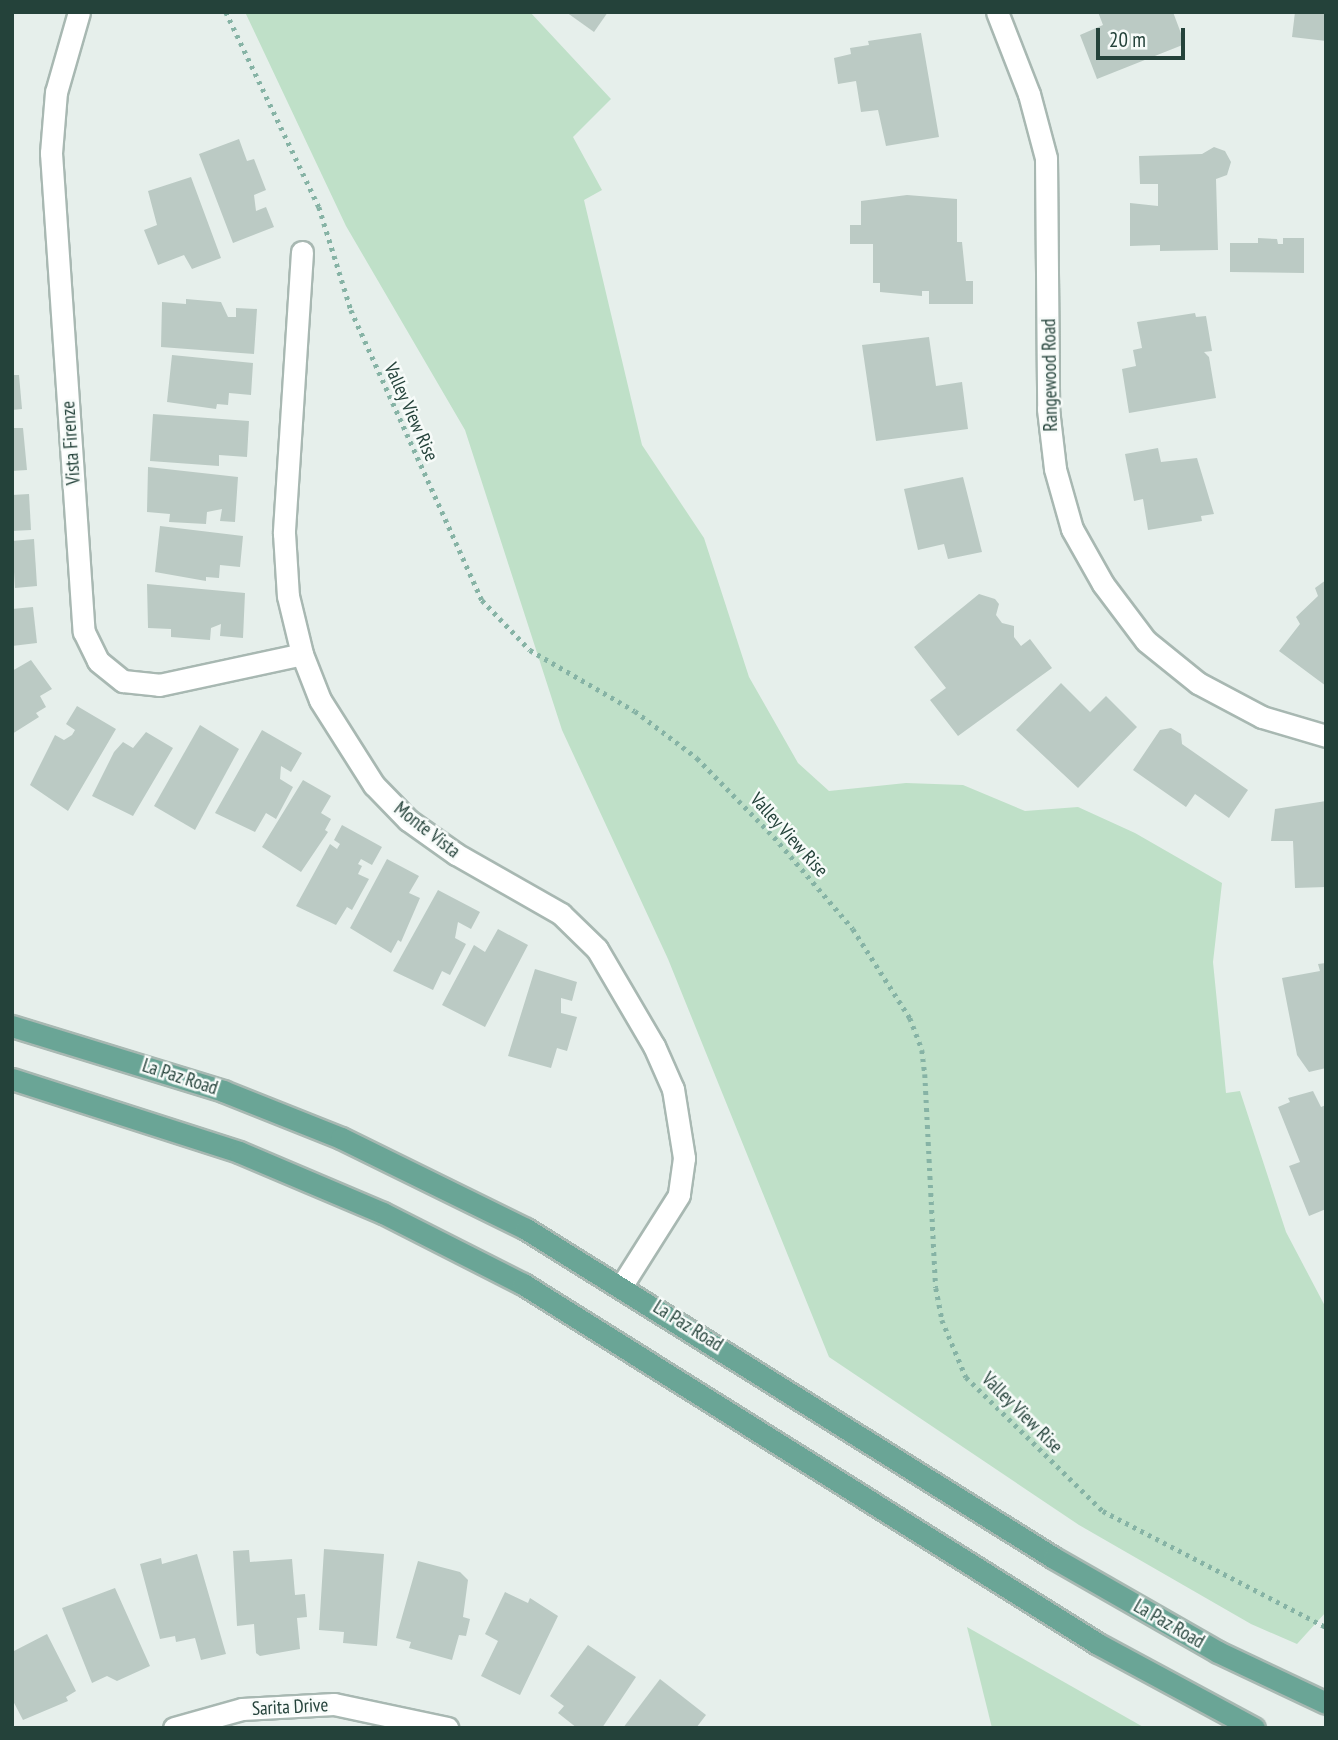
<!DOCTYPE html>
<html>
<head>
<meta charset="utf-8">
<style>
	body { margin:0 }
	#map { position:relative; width:1338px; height:1740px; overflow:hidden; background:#e6efeb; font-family:"PT Sans Narrow",sans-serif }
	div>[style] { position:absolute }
	.green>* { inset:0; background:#bfe0c8 }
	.building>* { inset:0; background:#bbcac4 }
	.path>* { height:4.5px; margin-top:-2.25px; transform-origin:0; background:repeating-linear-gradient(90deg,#86b3a5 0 3.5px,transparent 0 8.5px) }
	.roads { filter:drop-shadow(2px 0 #a8b8b2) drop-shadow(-2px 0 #a8b8b2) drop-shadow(0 2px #a8b8b2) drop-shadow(0 -2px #a8b8b2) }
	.street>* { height:21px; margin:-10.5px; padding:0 10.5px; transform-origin:10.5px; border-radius:10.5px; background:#fff }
	.primary>* { height:21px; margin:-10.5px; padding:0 10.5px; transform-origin:10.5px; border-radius:10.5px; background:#6aa596 }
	span { translate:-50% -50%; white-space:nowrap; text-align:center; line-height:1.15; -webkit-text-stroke:5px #f7fbf9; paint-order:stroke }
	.street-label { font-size:19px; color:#24423a }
	.frame { position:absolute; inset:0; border:14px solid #24423a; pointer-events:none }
	.scale { position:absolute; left:1096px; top:28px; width:89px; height:32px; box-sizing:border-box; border:4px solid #24423a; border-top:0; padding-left:9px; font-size:21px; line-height:24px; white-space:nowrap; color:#24423a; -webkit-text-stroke:5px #f7fbf9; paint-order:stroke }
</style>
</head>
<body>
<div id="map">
	<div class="green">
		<i style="clip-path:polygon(245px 12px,530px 12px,611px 99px,573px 137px,602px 190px,584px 200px,642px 445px,704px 538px,749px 677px,798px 763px,829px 791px,906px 783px,963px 785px,1025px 811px,1078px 807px,1135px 833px,1222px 883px,1213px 962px,1226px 1093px,1240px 1091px,1286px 1232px,1326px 1308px,1326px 1612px,1297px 1644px,1251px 1624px,1079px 1525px,829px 1357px,668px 959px,562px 730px,465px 430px,346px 226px)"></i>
		<i style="clip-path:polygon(967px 1627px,1145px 1728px,992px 1728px)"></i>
	</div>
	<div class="building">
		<i style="clip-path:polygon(566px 12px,608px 12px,594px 32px)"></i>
		<i style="clip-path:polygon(1098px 12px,1173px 12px,1185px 44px,1097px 79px,1080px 35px,1103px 25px)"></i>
		<i style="clip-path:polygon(1295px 12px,1326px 12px,1326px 41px,1292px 37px)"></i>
		<i style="clip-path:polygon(921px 33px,939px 137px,886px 146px,878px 110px,861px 112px,856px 81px,838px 84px,834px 58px,851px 54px,850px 48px,869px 45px,868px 41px)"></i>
		<i style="clip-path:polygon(239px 139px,247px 161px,254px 159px,266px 190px,254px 195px,256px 211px,266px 207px,274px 227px,233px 243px,199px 154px)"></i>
		<i style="clip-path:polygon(1214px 147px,1225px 151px,1231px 162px,1227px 175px,1216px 179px,1218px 250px,1160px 251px,1160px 245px,1130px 246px,1130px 203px,1158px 206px,1158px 184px,1140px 184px,1139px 156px,1202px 154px)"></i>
		<i style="clip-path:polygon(191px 177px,221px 258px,192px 269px,184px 255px,158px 265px,144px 230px,157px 225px,148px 191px)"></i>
		<i style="clip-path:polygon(907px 195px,957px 199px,957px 242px,962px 242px,966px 281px,973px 281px,973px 304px,929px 304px,929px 291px,922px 291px,922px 296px,880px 292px,880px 283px,873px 283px,873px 244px,850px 244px,850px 225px,861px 225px,861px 201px)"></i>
		<i style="clip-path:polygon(1258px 238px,1277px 239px,1278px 244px,1283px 244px,1283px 238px,1304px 238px,1304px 273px,1230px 272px,1230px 243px,1258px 243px)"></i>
		<i style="clip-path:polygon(186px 299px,221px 302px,228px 317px,236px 317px,236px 308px,257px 309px,254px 354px,161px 347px,162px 302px,186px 304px)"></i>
		<i style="clip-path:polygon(1195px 313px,1196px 317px,1206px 316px,1212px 351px,1204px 352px,1209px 357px,1216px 398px,1129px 413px,1122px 369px,1136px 366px,1133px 350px,1142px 348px,1137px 322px)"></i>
		<i style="clip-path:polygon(929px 337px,936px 386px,962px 382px,968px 429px,876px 441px,862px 345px)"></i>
		<i style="clip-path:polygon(172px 355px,253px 363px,251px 395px,229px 393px,228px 405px,217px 404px,216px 409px,167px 402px)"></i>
		<i style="clip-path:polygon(12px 375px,19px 375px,22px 409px,12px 410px)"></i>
		<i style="clip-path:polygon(153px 414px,249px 421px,247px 457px,219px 455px,219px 466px,150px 461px)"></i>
		<i style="clip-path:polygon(12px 428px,23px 428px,27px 470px,12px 471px)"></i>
		<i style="clip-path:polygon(1158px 448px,1161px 462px,1197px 458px,1214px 514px,1201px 516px,1202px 521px,1148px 530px,1143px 499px,1134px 501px,1125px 454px)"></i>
		<i style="clip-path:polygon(148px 467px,238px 477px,235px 522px,220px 521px,222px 509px,207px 512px,206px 524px,169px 522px,170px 514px,147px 512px)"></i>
		<i style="clip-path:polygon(963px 477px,982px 552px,948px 559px,944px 544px,918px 550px,904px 489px)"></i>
		<i style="clip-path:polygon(29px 494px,31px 530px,12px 531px,12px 495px)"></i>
		<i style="clip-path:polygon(160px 526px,243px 536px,240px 567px,220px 565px,219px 578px,206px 577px,206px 581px,155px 572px)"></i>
		<i style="clip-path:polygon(34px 539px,37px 586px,15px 588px,12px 541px)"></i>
		<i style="clip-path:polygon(1326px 580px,1326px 686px,1279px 651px,1300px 624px,1296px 617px,1318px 596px,1315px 588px)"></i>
		<i style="clip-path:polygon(147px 584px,245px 593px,243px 638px,220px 636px,221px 624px,211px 628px,210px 640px,171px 637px,171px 629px,148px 628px)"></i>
		<i style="clip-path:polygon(979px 594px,995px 599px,999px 604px,996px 615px,1002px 623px,1014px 626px,1014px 637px,1021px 646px,1030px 639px,1052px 668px,958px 736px,930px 700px,946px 688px,914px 647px)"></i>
		<i style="clip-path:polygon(33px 607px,37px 643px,12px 646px,12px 609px)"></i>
		<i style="clip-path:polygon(31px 660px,52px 689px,40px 696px,46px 707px,36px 713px,39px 717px,12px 734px,12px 671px)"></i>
		<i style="clip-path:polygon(1061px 683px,1090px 712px,1106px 696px,1137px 727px,1078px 788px,1016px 730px)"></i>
		<i style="clip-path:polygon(77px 706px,116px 729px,68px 811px,30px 785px,55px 735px,64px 740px,72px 735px,75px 730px,66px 724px)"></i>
		<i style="clip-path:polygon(200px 725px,239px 749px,195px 830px,154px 806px)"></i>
		<i style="clip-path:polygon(1171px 728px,1181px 734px,1182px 744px,1248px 790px,1229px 818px,1195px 794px,1186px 807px,1133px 770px,1160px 730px)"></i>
		<i style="clip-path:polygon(262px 730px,302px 753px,291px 772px,281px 766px,280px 779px,293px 787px,276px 819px,266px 813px,255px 832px,215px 813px)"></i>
		<i style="clip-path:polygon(146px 732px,173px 748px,133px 816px,92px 796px,114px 752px,123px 742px,133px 748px)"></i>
		<i style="clip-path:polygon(303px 780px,331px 796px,321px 813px,331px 819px,325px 830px,328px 832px,301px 872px,262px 847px)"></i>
		<i style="clip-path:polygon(1326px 801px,1326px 887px,1295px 888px,1293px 841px,1271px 841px,1275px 809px)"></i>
		<i style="clip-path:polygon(342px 825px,382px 847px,372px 865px,361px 859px,358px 864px,362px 866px,358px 874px,369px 879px,352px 910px,347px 907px,336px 925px,296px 906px,330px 844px,337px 849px,340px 844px,334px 840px)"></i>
		<i style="clip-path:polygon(387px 859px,419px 876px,409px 893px,420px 898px,401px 942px,398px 940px,391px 953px,350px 928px)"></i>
		<i style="clip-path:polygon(438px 890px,480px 912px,471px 929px,458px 922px,455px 938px,466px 944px,450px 975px,442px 971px,433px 990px,393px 971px)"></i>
		<i style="clip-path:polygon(498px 929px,528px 945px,485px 1027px,442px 1005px,474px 945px,485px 952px)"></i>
		<i style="clip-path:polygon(1326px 963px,1326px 1068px,1309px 1072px,1297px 1055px,1282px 978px,1320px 971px,1318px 964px)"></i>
		<i style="clip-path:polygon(535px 969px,577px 982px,572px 1001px,561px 998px,561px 1013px,577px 1017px,567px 1051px,557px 1048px,551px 1068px,508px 1056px)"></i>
		<i style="clip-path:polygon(1313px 1091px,1321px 1107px,1326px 1105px,1326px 1209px,1309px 1216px,1289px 1166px,1300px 1162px,1278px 1107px,1290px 1102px,1288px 1098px)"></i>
		<i style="clip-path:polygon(324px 1549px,384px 1554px,377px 1646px,343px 1643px,344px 1632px,319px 1630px)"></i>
		<i style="clip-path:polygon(249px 1550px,250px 1562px,292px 1559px,295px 1595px,305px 1594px,307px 1617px,297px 1618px,300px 1649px,260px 1656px,256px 1653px,254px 1624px,237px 1626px,233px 1551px)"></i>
		<i style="clip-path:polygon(197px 1554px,226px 1654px,201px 1660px,195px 1638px,176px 1642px,175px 1636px,160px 1639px,140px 1564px,161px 1558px,162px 1564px)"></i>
		<i style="clip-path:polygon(418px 1561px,460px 1572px,468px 1580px,463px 1617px,470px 1619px,466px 1636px,459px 1635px,452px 1660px,409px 1648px,411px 1642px,396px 1638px)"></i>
		<i style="clip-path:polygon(115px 1588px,150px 1666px,117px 1681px,107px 1676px,92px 1683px,62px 1608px)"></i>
		<i style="clip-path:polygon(505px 1592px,528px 1603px,530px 1598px,558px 1616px,520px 1695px,481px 1676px,498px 1641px,485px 1634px)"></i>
		<i style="clip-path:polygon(47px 1634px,76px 1691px,66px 1697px,68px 1701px,23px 1720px,12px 1699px,12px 1652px)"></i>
		<i style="clip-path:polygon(588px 1645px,636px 1677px,602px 1728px,577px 1728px,558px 1713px,564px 1706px,550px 1696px)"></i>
		<i style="clip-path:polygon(660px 1679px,706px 1715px,696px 1728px,623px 1728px)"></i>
	</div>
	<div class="path">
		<i style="left:226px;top:12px;width:216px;rotate:64.5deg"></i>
		<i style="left:319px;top:207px;width:108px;rotate:72.7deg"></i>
		<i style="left:351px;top:310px;width:318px;rotate:65.7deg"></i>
		<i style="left:482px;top:600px;width:69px;rotate:46.2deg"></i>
		<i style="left:530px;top:650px;width:121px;rotate:30.2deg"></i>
		<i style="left:635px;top:711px;width:78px;rotate:37.2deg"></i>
		<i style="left:697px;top:758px;width:110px;rotate:45.7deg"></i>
		<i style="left:774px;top:837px;width:121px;rotate:49.3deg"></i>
		<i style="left:853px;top:929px;width:106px;rotate:57.4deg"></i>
		<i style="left:910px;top:1018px;width:34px;rotate:69deg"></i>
		<i style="left:922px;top:1050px;width:24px;rotate:83deg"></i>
		<i style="left:925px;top:1074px;width:214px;rotate:87.1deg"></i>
		<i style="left:936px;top:1288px;width:33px;rotate:79deg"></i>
		<i style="left:942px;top:1320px;width:62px;rotate:67.2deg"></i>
		<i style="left:966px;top:1377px;width:192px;rotate:44.4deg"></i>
		<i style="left:1103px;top:1511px;width:251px;rotate:27.5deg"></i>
	</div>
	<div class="roads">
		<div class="street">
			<i style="left:79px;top:12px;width:83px;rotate:106deg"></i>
			<i style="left:56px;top:92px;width:61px;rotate:94.7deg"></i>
			<i style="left:51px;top:153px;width:480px;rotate:86.1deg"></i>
			<i style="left:84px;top:632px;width:32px;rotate:64deg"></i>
			<i style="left:98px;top:661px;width:32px;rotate:39deg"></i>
			<i style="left:123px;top:681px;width:36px;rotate:6deg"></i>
			<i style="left:159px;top:685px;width:146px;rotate:-12.2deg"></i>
			<i style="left:997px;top:12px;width:88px;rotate:68.7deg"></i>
			<i style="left:1029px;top:94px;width:66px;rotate:75.1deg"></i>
			<i style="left:1046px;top:158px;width:251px;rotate:89.5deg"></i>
			<i style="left:1048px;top:409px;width:60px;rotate:83.3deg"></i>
			<i style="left:1055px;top:469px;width:62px;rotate:74.2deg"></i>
			<i style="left:1072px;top:529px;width:63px;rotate:60.6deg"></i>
			<i style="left:1103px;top:584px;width:71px;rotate:53deg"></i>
			<i style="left:1146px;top:641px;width:67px;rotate:38.9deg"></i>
			<i style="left:1198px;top:683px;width:72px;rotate:28deg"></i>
			<i style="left:1262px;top:717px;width:67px;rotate:16.5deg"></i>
			<i style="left:302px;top:252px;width:282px;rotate:93.7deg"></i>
			<i style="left:284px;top:533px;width:63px;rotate:86.4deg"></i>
			<i style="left:288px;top:596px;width:60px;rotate:76.4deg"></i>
			<i style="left:302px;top:654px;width:49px;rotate:68.6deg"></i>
			<i style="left:320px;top:700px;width:101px;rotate:57.6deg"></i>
			<i style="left:374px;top:785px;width:49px;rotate:45.8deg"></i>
			<i style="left:408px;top:820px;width:59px;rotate:35.3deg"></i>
			<i style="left:456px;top:854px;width:121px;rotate:29.7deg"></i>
			<i style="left:561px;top:914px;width:50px;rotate:44.2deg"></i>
			<i style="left:597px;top:949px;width:113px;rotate:59.6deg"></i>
			<i style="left:654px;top:1046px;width:47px;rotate:66.2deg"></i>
			<i style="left:673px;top:1089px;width:70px;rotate:80.9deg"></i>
			<i style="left:684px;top:1158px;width:37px;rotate:98deg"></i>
			<i style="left:679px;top:1195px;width:107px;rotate:122.3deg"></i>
			<i style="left:174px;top:1728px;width:71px;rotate:-15.6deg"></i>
			<i style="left:242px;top:1709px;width:92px;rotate:-3.1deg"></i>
			<i style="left:334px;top:1704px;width:116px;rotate:12deg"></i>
		</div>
		<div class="primary">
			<i style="left:12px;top:1026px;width:221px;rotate:17.1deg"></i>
			<i style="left:223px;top:1091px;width:127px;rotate:21.7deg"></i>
			<i style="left:341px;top:1138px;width:206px;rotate:26.2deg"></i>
			<i style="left:526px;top:1229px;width:622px;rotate:31.93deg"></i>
			<i style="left:1054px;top:1558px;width:189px;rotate:29.8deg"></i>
			<i style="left:1218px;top:1652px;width:119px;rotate:25.3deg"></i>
			<i style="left:12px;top:1079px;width:238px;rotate:17.8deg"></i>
			<i style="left:239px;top:1152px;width:156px;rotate:23deg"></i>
			<i style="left:383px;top:1213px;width:157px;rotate:26.9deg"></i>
			<i style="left:523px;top:1284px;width:678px;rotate:32.05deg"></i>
			<i style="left:1098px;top:1644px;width:177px;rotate:28.3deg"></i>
		</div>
	</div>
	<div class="street-label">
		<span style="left:1050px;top:375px;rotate:-91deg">Rangewood Road</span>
		<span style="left:411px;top:412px;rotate:66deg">Valley View Rise</span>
		<span style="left:71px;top:443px;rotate:-94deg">Vista Firenze</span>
		<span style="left:427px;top:830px;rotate:38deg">Monte Vista</span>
		<span style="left:789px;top:835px;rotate:48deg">Valley View Rise</span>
		<span style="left:180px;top:1077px;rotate:18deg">La Paz Road</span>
		<span style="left:688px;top:1326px;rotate:32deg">La Paz Road</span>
		<span style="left:1022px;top:1413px;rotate:45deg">Valley View Rise</span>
		<span style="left:1169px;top:1624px;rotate:30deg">La Paz Road</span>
		<span style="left:290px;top:1707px;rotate:-3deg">Sarita Drive</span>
	</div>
	<div class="frame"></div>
	<div class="scale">20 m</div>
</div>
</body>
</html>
